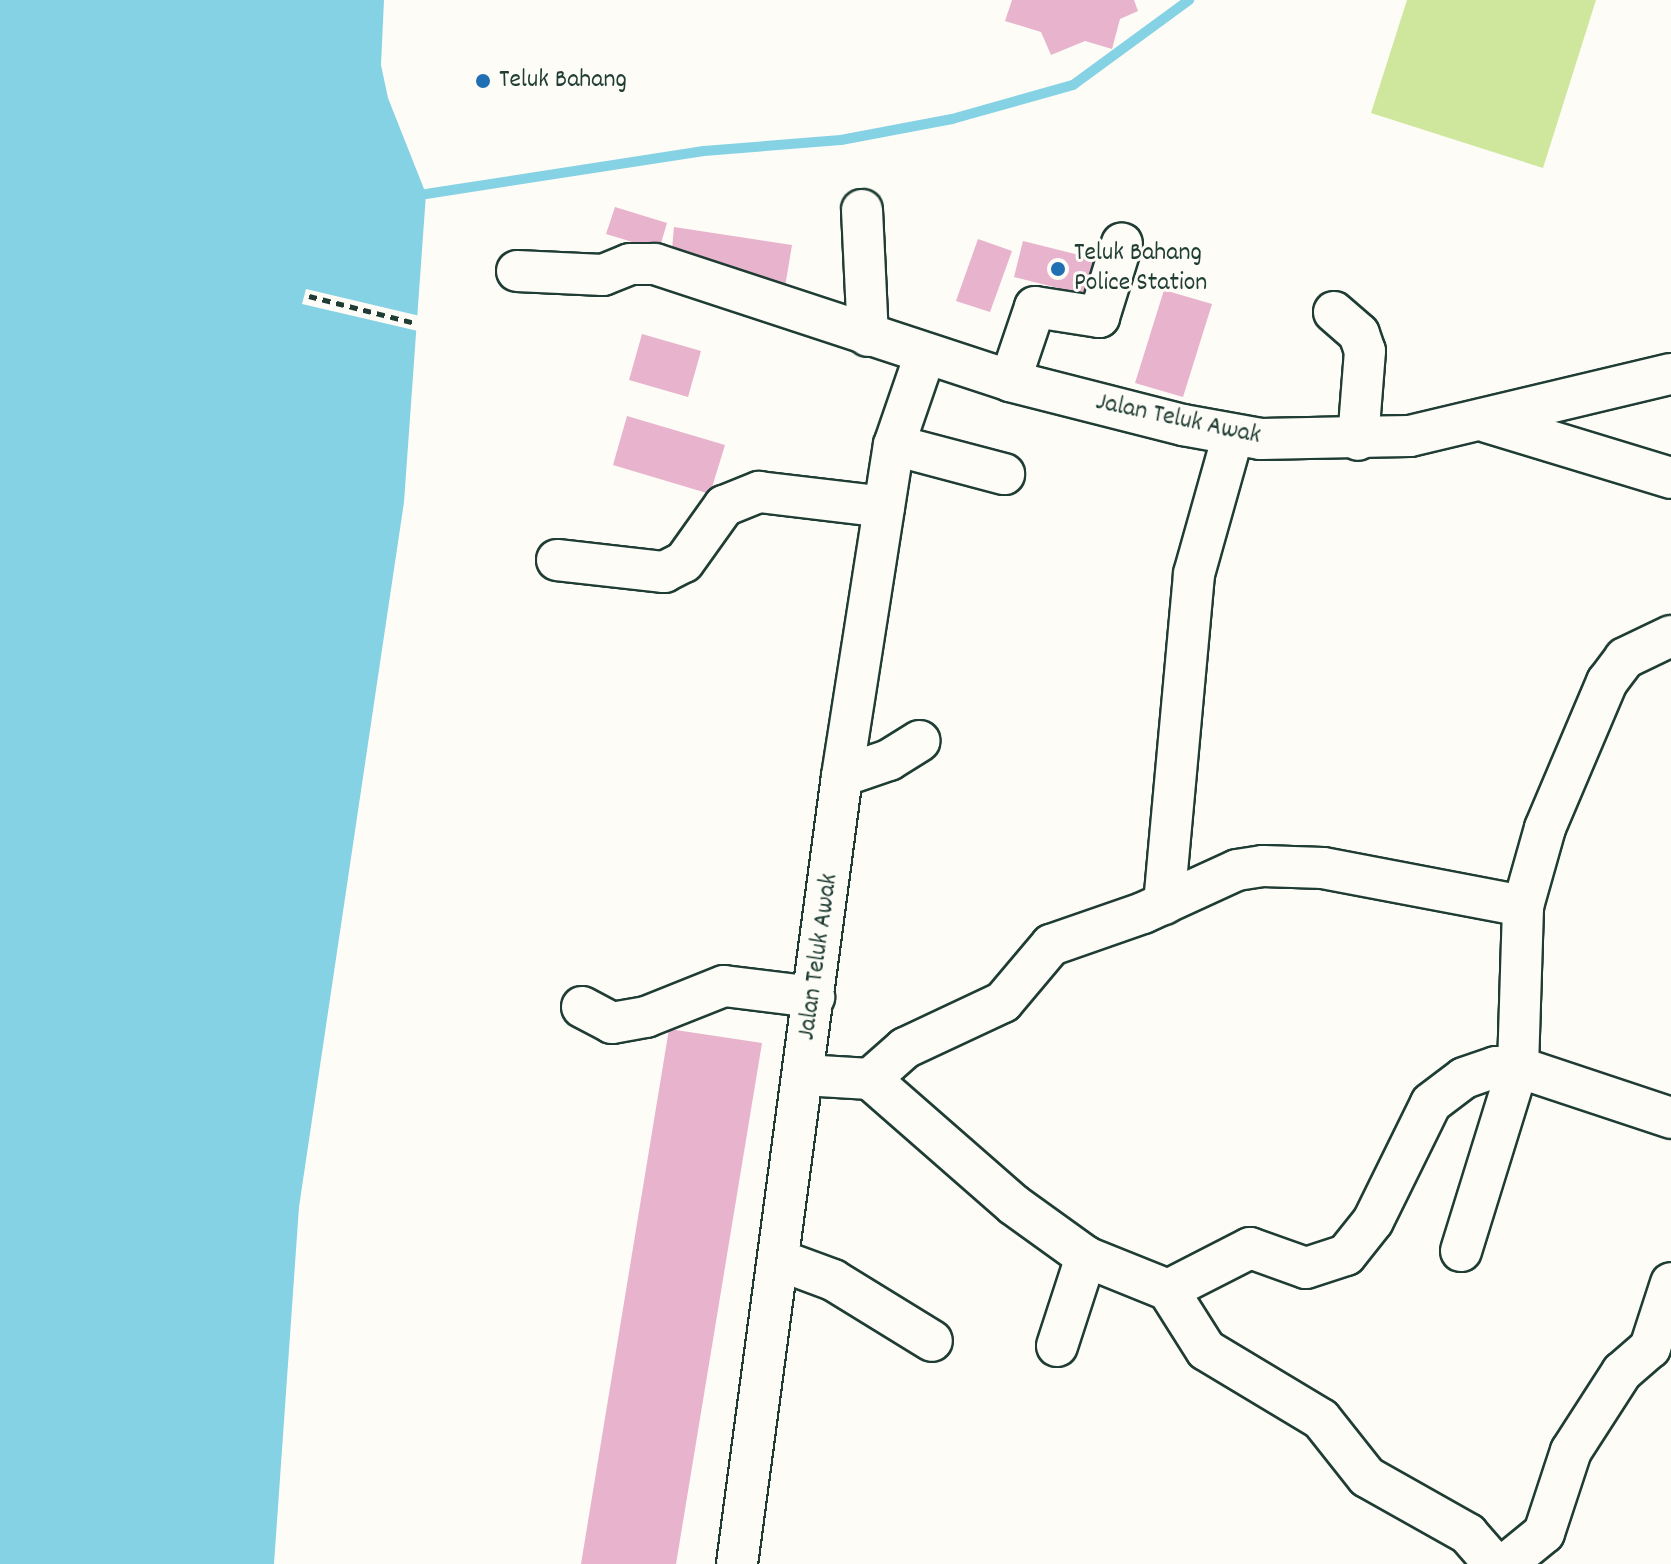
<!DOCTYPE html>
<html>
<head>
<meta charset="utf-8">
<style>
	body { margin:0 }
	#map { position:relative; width:1671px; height:1564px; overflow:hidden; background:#fdfcf7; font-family:Dekko,sans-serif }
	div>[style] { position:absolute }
	.green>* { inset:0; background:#cee79d }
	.water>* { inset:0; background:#85d2e4 }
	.pier>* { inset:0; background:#fdfcf7 }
	.stream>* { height:10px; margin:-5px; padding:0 5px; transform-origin:5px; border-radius:5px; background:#85d2e4 }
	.building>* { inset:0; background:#e8b3cc }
	.path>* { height:5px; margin-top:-2.5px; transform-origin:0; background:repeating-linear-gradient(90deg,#1f3d34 0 8px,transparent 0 14px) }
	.roads { filter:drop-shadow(2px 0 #1f3d34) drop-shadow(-2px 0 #1f3d34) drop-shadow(0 2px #1f3d34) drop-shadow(0 -2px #1f3d34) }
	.minor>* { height:40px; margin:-20px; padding:0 20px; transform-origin:20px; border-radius:20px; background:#fdfcf7 }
	.dots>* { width:22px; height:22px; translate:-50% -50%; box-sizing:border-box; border:4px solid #fdfcf7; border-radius:50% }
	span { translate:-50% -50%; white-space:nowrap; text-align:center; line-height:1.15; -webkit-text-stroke:6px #fdfcf7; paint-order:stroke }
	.poi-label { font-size:26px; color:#1f3d34 }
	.left { translate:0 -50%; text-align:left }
	.street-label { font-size:26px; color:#1f3d34 }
</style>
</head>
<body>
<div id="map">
	<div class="green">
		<i style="clip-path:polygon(1407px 0,1596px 0,1543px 168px,1371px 113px)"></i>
	</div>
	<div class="water">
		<i style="clip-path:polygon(0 0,384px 0,381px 65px,388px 98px,426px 194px,404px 502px,299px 1207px,274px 1564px,0 1564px)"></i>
	</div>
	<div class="pier">
		<i style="clip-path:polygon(306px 289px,420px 316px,418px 331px,302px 304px)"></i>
	</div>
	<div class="stream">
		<i style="left:426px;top:194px;width:281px;rotate:-8.8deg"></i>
		<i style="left:704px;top:151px;width:137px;rotate:-4.6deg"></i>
		<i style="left:841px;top:140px;width:113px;rotate:-10.7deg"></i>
		<i style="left:952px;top:119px;width:126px;rotate:-15.7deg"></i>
		<i style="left:1073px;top:85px;width:144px;rotate:-36.2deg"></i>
	</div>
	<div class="building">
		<i style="clip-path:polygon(1012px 0,1134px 0,1138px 11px,1120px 19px,1112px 49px,1085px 41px,1051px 55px,1041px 32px,1005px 21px)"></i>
		<i style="clip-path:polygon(615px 207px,667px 223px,659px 250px,606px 234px)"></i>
		<i style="clip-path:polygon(674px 227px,792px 245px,785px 287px,671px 261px)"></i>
		<i style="clip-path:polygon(978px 239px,1012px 251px,990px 312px,956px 301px)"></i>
		<i style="clip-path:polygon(1023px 241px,1103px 261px,1094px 297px,1014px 277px)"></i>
		<i style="clip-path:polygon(1164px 290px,1212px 304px,1183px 397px,1135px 383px)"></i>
		<i style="clip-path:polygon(642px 334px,701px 351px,688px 397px,629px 380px)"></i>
		<i style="clip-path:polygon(627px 416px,725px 445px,710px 494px,613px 465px)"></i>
		<i style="clip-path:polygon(669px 1029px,762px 1043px,676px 1564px,581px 1564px)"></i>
	</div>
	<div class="path">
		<i style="left:309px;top:296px;width:109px;rotate:14.3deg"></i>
	</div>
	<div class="roads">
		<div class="minor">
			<i style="left:862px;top:210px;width:126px;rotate:87.3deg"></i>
			<i style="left:517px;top:271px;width:86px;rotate:2.7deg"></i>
			<i style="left:603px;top:275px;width:29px;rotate:-22deg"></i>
			<i style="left:630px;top:264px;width:25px"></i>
			<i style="left:655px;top:264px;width:374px;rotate:18.2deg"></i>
			<i style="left:1010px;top:381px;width:179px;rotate:14.3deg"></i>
			<i style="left:1183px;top:425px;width:79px;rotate:10.2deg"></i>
			<i style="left:1261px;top:439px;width:149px;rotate:-1.2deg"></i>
			<i style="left:1410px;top:436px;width:268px;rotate:-13.4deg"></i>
			<i style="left:1334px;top:312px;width:33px;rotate:41deg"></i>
			<i style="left:1359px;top:334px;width:18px;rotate:71deg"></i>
			<i style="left:1365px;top:351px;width:89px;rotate:94.5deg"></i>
			<i style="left:1010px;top:381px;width:78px;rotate:-71.3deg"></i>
			<i style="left:1035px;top:307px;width:65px;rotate:8.9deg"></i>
			<i style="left:1099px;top:317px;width:77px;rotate:-72.7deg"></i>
			<i style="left:1487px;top:422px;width:192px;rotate:16.9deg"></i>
			<i style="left:894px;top:445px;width:114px;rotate:14.8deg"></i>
			<i style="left:557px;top:560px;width:108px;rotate:6.4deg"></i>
			<i style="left:664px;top:572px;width:22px;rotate:-27deg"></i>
			<i style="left:684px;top:562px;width:69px;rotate:-54.5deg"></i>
			<i style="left:724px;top:506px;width:38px;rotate:-22deg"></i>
			<i style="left:759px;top:492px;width:126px;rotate:6.8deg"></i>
			<i style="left:842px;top:776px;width:50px;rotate:-18.8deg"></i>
			<i style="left:889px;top:760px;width:36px;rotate:-32deg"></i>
			<i style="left:1164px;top:904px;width:331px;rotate:-84.8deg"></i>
			<i style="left:1194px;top:574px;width:144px;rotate:-74.3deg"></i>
			<i style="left:582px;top:1007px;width:34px;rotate:28deg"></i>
			<i style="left:612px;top:1023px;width:35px;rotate:-10deg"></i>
			<i style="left:646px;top:1017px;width:84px;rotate:-21.7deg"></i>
			<i style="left:724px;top:986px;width:91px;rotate:7deg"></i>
			<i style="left:803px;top:1075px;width:67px;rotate:3.4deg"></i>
			<i style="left:870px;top:1079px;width:191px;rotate:41.2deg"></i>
			<i style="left:1014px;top:1205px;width:89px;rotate:35.8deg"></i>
			<i style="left:1086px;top:1257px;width:88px;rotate:21.9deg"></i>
			<i style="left:1168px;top:1290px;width:71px;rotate:57.7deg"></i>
			<i style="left:1206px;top:1350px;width:134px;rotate:31deg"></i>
			<i style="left:1321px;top:1419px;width:74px;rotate:51.6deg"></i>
			<i style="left:1367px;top:1477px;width:116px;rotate:29.4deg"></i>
			<i style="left:1468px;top:1534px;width:40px;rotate:49deg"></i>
			<i style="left:870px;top:1079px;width:47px;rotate:-41.5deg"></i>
			<i style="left:905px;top:1048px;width:108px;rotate:-25.1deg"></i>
			<i style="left:1003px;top:1002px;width:75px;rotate:-49.9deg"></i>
			<i style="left:1051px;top:945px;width:97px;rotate:-19.2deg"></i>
			<i style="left:1143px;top:913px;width:103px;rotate:-24.6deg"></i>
			<i style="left:1237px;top:870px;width:26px;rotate:-9deg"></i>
			<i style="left:1263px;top:866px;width:60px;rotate:1.9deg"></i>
			<i style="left:1323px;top:868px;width:204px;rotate:10.8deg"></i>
			<i style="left:1461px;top:1251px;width:193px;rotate:-72.8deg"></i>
			<i style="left:1518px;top:1067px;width:161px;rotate:-88.2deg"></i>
			<i style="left:1523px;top:906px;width:81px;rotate:-74.2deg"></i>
			<i style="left:1545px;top:828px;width:159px;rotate:-67deg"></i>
			<i style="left:1607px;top:682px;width:30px;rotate:-53deg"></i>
			<i style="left:1625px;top:658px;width:51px;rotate:-25.6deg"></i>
			<i style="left:779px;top:1260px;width:58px;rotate:20.3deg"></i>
			<i style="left:833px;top:1280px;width:116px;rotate:31.6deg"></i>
			<i style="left:1168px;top:1290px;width:92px;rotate:-27.1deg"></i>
			<i style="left:1250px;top:1248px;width:59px;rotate:19.7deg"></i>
			<i style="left:1306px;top:1268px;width:42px;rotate:-18deg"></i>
			<i style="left:1346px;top:1255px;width:43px;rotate:-51.5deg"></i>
			<i style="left:1373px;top:1221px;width:131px;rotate:-63.8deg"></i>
			<i style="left:1431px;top:1103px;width:41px;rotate:-37.1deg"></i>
			<i style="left:1464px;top:1078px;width:34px;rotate:-19deg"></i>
			<i style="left:1496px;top:1067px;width:22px"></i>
			<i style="left:1518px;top:1067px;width:161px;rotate:18.4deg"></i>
			<i style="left:1057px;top:1346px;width:94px;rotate:-72deg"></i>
			<i style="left:737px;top:1564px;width:795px;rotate:-82.41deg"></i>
			<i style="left:842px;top:776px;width:335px;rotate:-81.1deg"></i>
			<i style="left:894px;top:445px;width:95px;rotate:-71deg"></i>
			<i style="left:1506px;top:1564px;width:49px;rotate:-39.2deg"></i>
			<i style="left:1544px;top:1533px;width:86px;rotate:-71.8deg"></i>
			<i style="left:1571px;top:1451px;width:94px;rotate:-57.2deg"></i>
			<i style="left:1622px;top:1372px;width:37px;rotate:-41deg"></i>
			<i style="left:1650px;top:1348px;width:68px;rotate:-72.1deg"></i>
		</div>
	</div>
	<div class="dots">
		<i style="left:483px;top:81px;background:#1f6fb2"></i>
		<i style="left:1058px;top:269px;background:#1f6fb2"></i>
	</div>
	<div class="poi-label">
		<span class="left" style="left:499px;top:81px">Teluk Bahang</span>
		<span class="left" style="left:1074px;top:269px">Teluk Bahang<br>Police Station</span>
	</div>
	<div class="street-label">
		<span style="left:1178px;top:420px;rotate:12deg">Jalan Teluk Awak</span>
		<span style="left:819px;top:957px;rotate:-82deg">Jalan Teluk Awak</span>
	</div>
</div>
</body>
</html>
